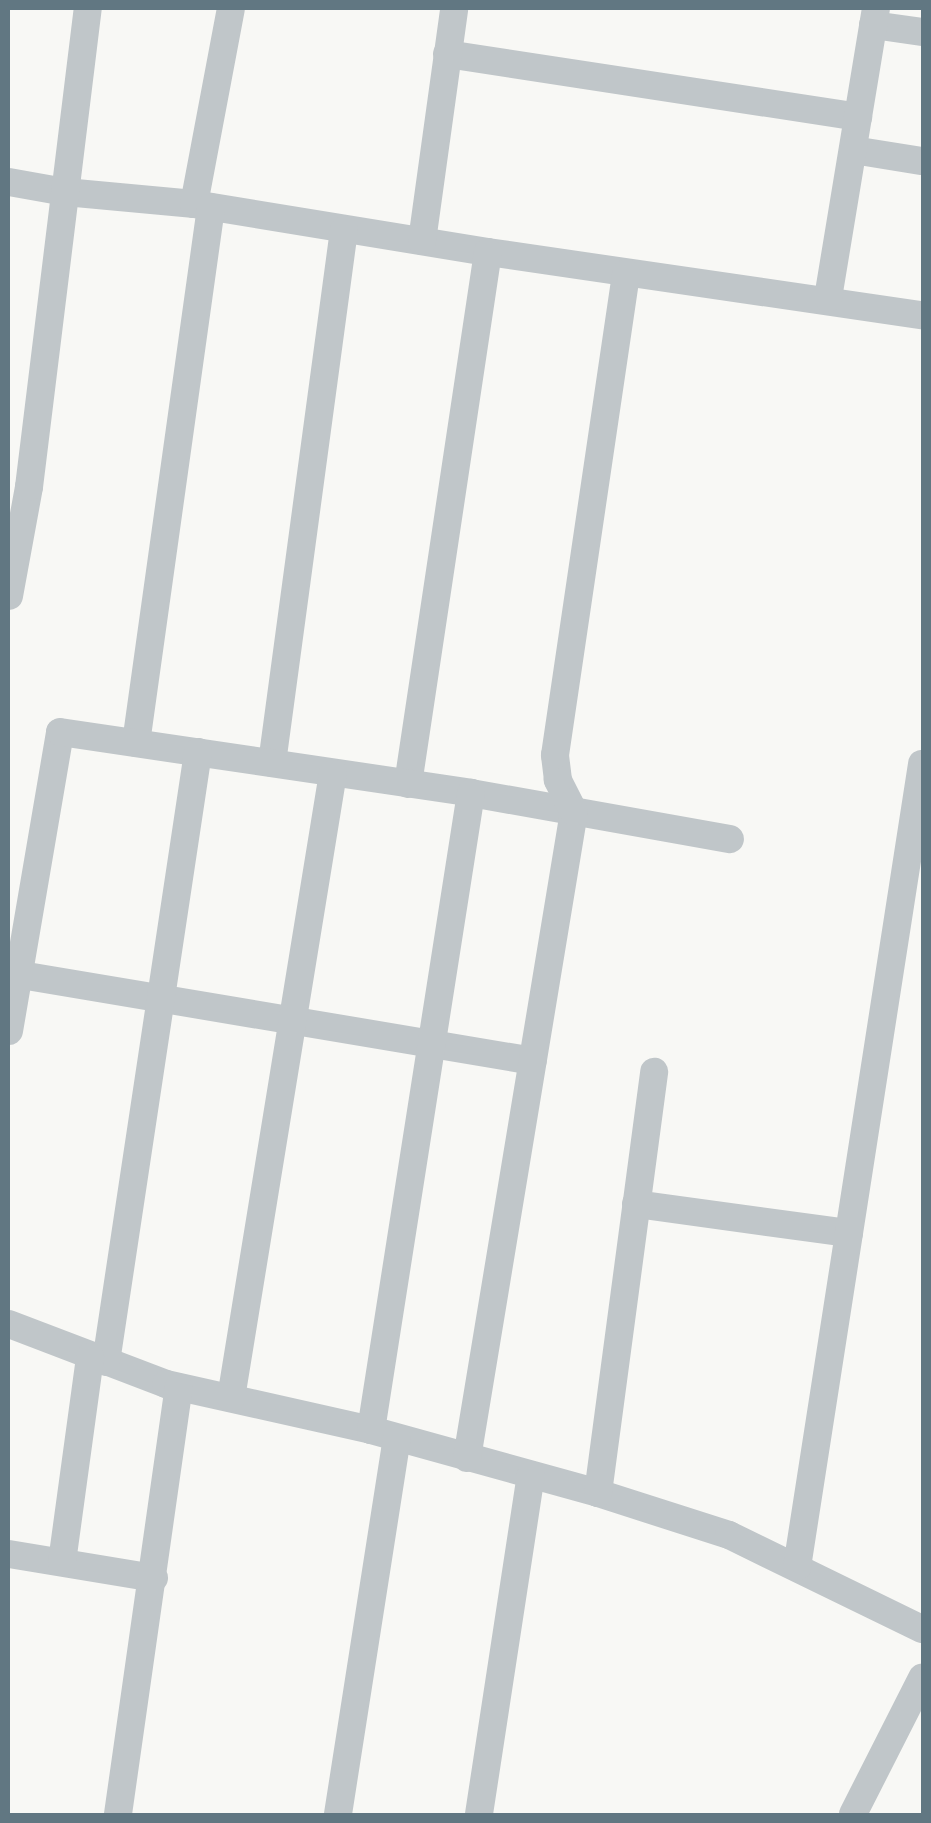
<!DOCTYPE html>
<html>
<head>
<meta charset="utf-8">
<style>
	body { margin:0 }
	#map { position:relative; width:931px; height:1823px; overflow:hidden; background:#f8f8f5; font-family:"Roboto Condensed",sans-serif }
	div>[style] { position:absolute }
	.minor>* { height:28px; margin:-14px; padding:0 14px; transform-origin:14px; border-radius:14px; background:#c0c6c9 }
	span { translate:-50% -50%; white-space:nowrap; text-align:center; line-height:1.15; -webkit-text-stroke:5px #fff; paint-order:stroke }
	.frame { position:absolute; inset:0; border:10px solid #617782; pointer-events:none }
</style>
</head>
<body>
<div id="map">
	<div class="minor">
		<i style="left:873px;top:25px;width:49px;rotate:8.1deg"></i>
		<i style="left:447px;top:54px;width:416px;rotate:8.7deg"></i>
		<i style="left:853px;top:150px;width:70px;rotate:9.1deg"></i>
		<i style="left:9px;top:182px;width:57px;rotate:10.1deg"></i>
		<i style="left:65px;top:192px;width:130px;rotate:5.3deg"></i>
		<i style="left:194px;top:204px;width:298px;rotate:9.3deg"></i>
		<i style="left:488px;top:252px;width:439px;rotate:8.3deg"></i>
		<i style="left:194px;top:204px;width:198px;rotate:-79.3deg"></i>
		<i style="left:422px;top:241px;width:234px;rotate:-82.1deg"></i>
		<i style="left:828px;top:298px;width:293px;rotate:-80.6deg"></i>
		<i style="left:9px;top:596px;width:111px;rotate:-79.6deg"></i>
		<i style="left:29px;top:487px;width:482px;rotate:-83deg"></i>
		<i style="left:136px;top:743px;width:541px;rotate:-82.03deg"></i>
		<i style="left:272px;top:763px;width:538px;rotate:-82.31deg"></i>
		<i style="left:408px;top:784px;width:538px;rotate:-81.45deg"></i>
		<i style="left:9px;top:973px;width:531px;rotate:9.53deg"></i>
		<i style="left:9px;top:1031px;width:303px;rotate:-80.3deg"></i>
		<i style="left:60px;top:732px;width:416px;rotate:8.4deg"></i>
		<i style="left:471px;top:793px;width:263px;rotate:10.1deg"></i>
		<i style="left:636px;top:1204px;width:215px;rotate:7.8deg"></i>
		<i style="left:9px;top:1324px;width:168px;rotate:20.9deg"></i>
		<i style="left:166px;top:1384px;width:210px;rotate:12.6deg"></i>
		<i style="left:371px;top:1430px;width:236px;rotate:15.5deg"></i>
		<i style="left:598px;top:1493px;width:138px;rotate:17.8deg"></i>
		<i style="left:729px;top:1535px;width:215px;rotate:26deg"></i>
		<i style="left:106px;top:1362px;width:617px;rotate:-81.42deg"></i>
		<i style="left:231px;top:1398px;width:633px;rotate:-80.73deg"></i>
		<i style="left:371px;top:1430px;width:645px;rotate:-81.08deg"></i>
		<i style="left:467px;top:1458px;width:655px;rotate:-80.6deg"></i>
		<i style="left:574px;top:812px;width:36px;rotate:-117deg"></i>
		<i style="left:558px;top:780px;width:25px;rotate:-97deg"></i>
		<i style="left:555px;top:755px;width:487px;rotate:-81.6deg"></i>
		<i style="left:598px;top:1493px;width:425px;rotate:-82.4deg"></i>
		<i style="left:9px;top:1554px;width:147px;rotate:9.4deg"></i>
		<i style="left:62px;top:1562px;width:207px;rotate:-82.2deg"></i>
		<i style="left:797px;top:1567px;width:813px;rotate:-81.15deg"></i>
		<i style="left:118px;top:1814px;width:431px;rotate:-81.9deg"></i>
		<i style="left:338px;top:1814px;width:380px;rotate:-81.1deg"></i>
		<i style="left:479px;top:1814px;width:343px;rotate:-81.3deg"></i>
		<i style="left:853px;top:1814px;width:153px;rotate:-63.1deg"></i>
	</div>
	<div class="frame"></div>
</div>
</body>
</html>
